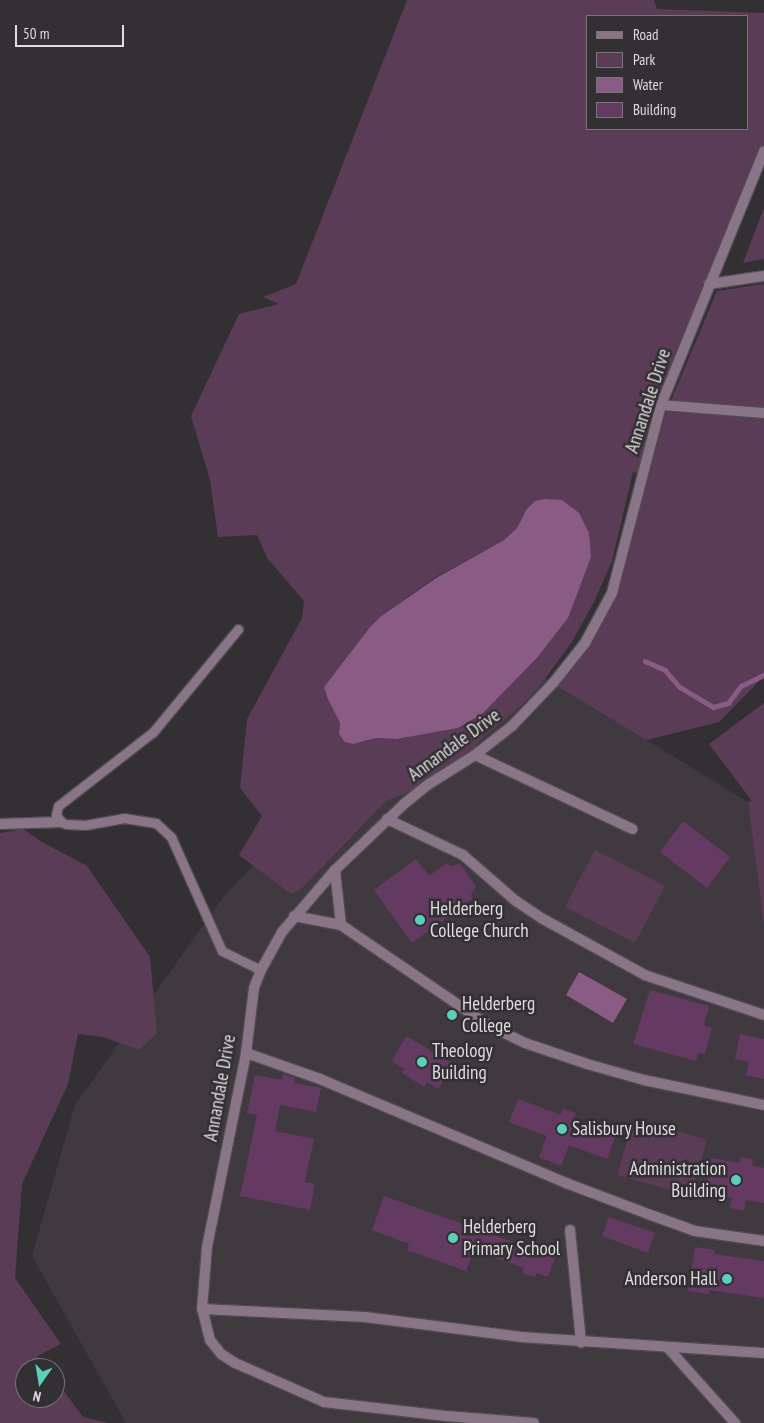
<!DOCTYPE html>
<html>
<head>
<meta charset="utf-8">
<style>
	body { margin:0 }
	#map { position:relative; width:764px; height:1423px; overflow:hidden; background:#333033; font-family:"PT Sans Narrow",sans-serif }
	div>[style] { position:absolute }
	.built>* { inset:0; background:#413940 }
	.green>* { inset:0; background:#5a3c57 }
	.water>* { inset:0; background:#895b85 }
	.stream>* { height:4.5px; margin:-2.25px; padding:0 2.25px; transform-origin:2.25px; border-radius:2.25px; background:#895b85 }
	.building>* { inset:0; background:#653a62 }
	.roads { filter:drop-shadow(1px 0 #4f4c4f) drop-shadow(-1px 0 #4f4c4f) drop-shadow(0 1px #4f4c4f) drop-shadow(0 -1px #4f4c4f) }
	.lane>* { height:9px; margin:-4.5px; padding:0 4.5px; transform-origin:4.5px; border-radius:4.5px; background:#8a7588 }
	.street>* { height:10px; margin:-5px; padding:0 5px; transform-origin:5px; border-radius:5px; background:#8a7588 }
	.dots>* { width:14px; height:14px; translate:-50% -50%; box-sizing:border-box; border:2px solid #333033; border-radius:50% }
	span { translate:-50% -50%; white-space:nowrap; text-align:center; line-height:1.15; -webkit-text-stroke:5px #333033; paint-order:stroke }
	.street-label { font-size:19px; color:#dfdddf }
	.poi-label { font-size:19px; color:#dfdddf }
	.left { translate:0 -50%; text-align:left }
	.right { translate:-100% -50%; text-align:right }
	.legend { position:absolute; left:586px; top:15px; width:162px; height:115px; box-sizing:border-box; background:#333033; border:1px solid #787578; margin:0; padding:6px 9px; list-style:none; font-size:15px; color:#dfdddf }
	.legend li { display:flex; align-items:center; gap:10px; height:25px }
	.legend b { width:25px; border:1px solid #787578 }
	.north { position:absolute; left:15px; top:1358px; width:50px; height:50px; box-sizing:border-box; background:#333033; border:1px solid #787578; border-radius:50%; rotate:193deg; font-size:14px; font-weight:700; line-height:20px; text-align:center; color:#dfdddf }
	.north::after { content:''; display:block; margin:auto; width:18px; height:22px; background:#5cceba; clip-path:polygon(50% 0,100% 100%,50% 72%,0 100%) }
	.scale { position:absolute; left:15px; top:25px; width:109px; height:22px; box-sizing:border-box; border:2px solid #dfdddf; border-top:0; padding-left:6px; font-size:15px; line-height:18px; white-space:nowrap; color:#dfdddf; -webkit-text-stroke:4px #333033; paint-order:stroke }
</style>
</head>
<body>
<div id="map">
	<div class="built">
		<i style="clip-path:polygon(484px 641px,748px 802px,764px 926px,764px 1423px,126px 1423px,32px 1256px,75px 1105px,227px 892px)"></i>
	</div>
	<div class="green">
		<i style="clip-path:polygon(evenodd,407px 0,654px 0,657px 9px,764px 13px,764px 144px,657px 405px,639px 473px,633px 472px,612px 561px,594px 602px,572px 642px,541px 684px,524px 703px,479px 741px,469px 756px,429px 784px,386px 801px,301px 889px,291px 894px,239px 855px,262px 816px,240px 788px,247px 719px,302px 618px,304px 601px,268px 559px,257px 535px,218px 537px,210px 480px,191px 416px,239px 314px,279px 304px,263px 297px,296px 284px,407px 0,588px 16px,748px 16px,748px 129px,588px 129px,588px 16px,407px 0,526px 510px,568px 618px,537px 658px,482px 714px,458px 728px,397px 739px,376px 738px,362px 742px,339px 734px,340px 723px,324px 687px,370px 627px,380px 617px,436px 577px,504px 540px,517px 528px,526px 510px)"></i>
		<i style="clip-path:polygon(764px 208px,764px 259px,743px 263px)"></i>
		<i style="clip-path:polygon(764px 284px,764px 408px,670px 403px,717px 291px)"></i>
		<i style="clip-path:polygon(666px 412px,764px 417px,764px 676px,719px 722px,646px 740px,557px 686px,589px 648px,616px 595px)"></i>
		<i style="clip-path:polygon(764px 703px,764px 926px,748px 802px,752px 801px,709px 744px)"></i>
		<i style="clip-path:polygon(23px 829px,42px 842px,87px 866px,150px 957px,157px 1033px,139px 1050px,103px 1037px,78px 1034px,68px 1084px,22px 1184px,15px 1278px,61px 1344px,37px 1356px,46px 1368px,25px 1368px,25px 1398px,55px 1398px,55px 1379px,83px 1417px,108px 1423px,0 1423px,0 833px)"></i>
		<i style="clip-path:polygon(595px 850px,665px 886px,635px 943px,565px 907px)"></i>
		<i style="clip-path:polygon(634px 1118px,707px 1140px,691px 1196px,617px 1175px)"></i>
	</div>
	<div class="water">
		<i style="clip-path:polygon(545px 499px,562px 500px,579px 513px,589px 533px,591px 557px,568px 618px,537px 658px,482px 714px,458px 728px,397px 739px,376px 738px,353px 744px,345px 742px,339px 734px,340px 723px,328px 699px,324px 687px,370px 627px,380px 617px,436px 578px,504px 540px,517px 528px,526px 510px,535px 501px)"></i>
		<i style="clip-path:polygon(579px 972px,627px 999px,613px 1023px,566px 995px)"></i>
	</div>
	<div class="stream">
		<i style="left:645px;top:661px;width:22px;rotate:24deg"></i>
		<i style="left:665px;top:670px;width:23px;rotate:49deg"></i>
		<i style="left:680px;top:687px;width:39px;rotate:31deg"></i>
		<i style="left:713px;top:707px;width:16px;rotate:-15deg"></i>
		<i style="left:728px;top:703px;width:21px;rotate:-53deg"></i>
		<i style="left:741px;top:686px;width:25px;rotate:-26deg"></i>
	</div>
	<div class="building">
		<i style="clip-path:polygon(683px 821px,730px 857px,707px 888px,660px 852px)"></i>
		<i style="clip-path:polygon(416px 859px,429px 876px,447px 863px,450px 866px,460px 864px,476px 886px,471px 895px,473px 899px,412px 943px,374px 890px)"></i>
		<i style="clip-path:polygon(650px 990px,709px 1006px,704px 1023px,705px 1026px,712px 1028px,705px 1054px,698px 1053px,696px 1061px,633px 1044px)"></i>
		<i style="clip-path:polygon(740px 1034px,764px 1039px,764px 1079px,746px 1075px,749px 1062px,735px 1059px)"></i>
		<i style="clip-path:polygon(406px 1036px,453px 1064px,438px 1089px,427px 1082px,424px 1087px,402px 1073px,404px 1069px,392px 1061px)"></i>
		<i style="clip-path:polygon(283px 1074px,295px 1078px,294px 1083px,321px 1088px,316px 1112px,280px 1105px,275px 1131px,314px 1139px,305px 1182px,315px 1184px,310px 1210px,240px 1196px,257px 1115px,247px 1113px,255px 1075px,282px 1080px)"></i>
		<i style="clip-path:polygon(518px 1099px,561px 1115px,563px 1108px,569px 1111px,576px 1113px,573px 1119px,616px 1135px,607px 1159px,569px 1145px,561px 1166px,539px 1157px,547px 1136px,509px 1122px)"></i>
		<i style="clip-path:polygon(741px 1157px,753px 1159px,752px 1165px,764px 1168px,764px 1203px,746px 1200px,744px 1211px,730px 1208px,732px 1198px,705px 1193px,711px 1158px,739px 1163px)"></i>
		<i style="clip-path:polygon(384px 1196px,555px 1257px,548px 1277px,537px 1273px,535px 1277px,522px 1273px,524px 1268px,476px 1251px,476px 1254px,473px 1252px,466px 1271px,407px 1250px,409px 1244px,372px 1230px)"></i>
		<i style="clip-path:polygon(609px 1217px,655px 1233px,648px 1253px,602px 1236px)"></i>
		<i style="clip-path:polygon(695px 1247px,715px 1250px,714px 1254px,764px 1261px,764px 1298px,709px 1290px,709px 1294px,688px 1291px)"></i>
	</div>
	<div class="roads">
		<div class="lane">
			<i style="left:238px;top:629px;width:134px;rotate:129.5deg"></i>
			<i style="left:153px;top:732px;width:120px;rotate:142.1deg"></i>
			<i style="left:58px;top:806px;width:9px;rotate:103deg"></i>
			<i style="left:56px;top:815px;width:9px;rotate:54deg"></i>
			<i style="left:61px;top:822px;width:5px;rotate:22deg"></i>
			<i style="left:66px;top:824px;width:19px;rotate:3deg"></i>
			<i style="left:85px;top:825px;width:40px;rotate:-10deg"></i>
			<i style="left:124px;top:818px;width:32px;rotate:9deg"></i>
			<i style="left:156px;top:823px;width:21px;rotate:43deg"></i>
			<i style="left:171px;top:837px;width:125px;rotate:65.9deg"></i>
			<i style="left:222px;top:951px;width:43px;rotate:26deg"></i>
		</div>
		<div class="street">
			<i style="left:709px;top:284px;width:56px;rotate:-8.3deg"></i>
			<i style="left:661px;top:405px;width:103px;rotate:4.4deg"></i>
			<i style="left:475px;top:755px;width:174px;rotate:25.2deg"></i>
			<i style="left:387px;top:819px;width:84px;rotate:25.3deg"></i>
			<i style="left:463px;top:855px;width:70px;rotate:41deg"></i>
			<i style="left:516px;top:901px;width:32px;rotate:34deg"></i>
			<i style="left:543px;top:919px;width:116px;rotate:28.8deg"></i>
			<i style="left:645px;top:975px;width:126px;rotate:18.6deg"></i>
			<i style="left:0;top:824px;width:61px;rotate:-1.9deg"></i>
			<i style="left:335px;top:870px;width:55px;rotate:83.8deg"></i>
			<i style="left:294px;top:916px;width:48px;rotate:10.8deg"></i>
			<i style="left:341px;top:925px;width:178px;rotate:34.2deg"></i>
			<i style="left:488px;top:1025px;width:41px;rotate:25.9deg"></i>
			<i style="left:525px;top:1043px;width:65px;rotate:18.7deg"></i>
			<i style="left:587px;top:1064px;width:59px;rotate:15.7deg"></i>
			<i style="left:644px;top:1080px;width:123px;rotate:11.8deg"></i>
			<i style="left:246px;top:1053px;width:78px;rotate:19.4deg"></i>
			<i style="left:320px;top:1079px;width:267px;rotate:22.9deg"></i>
			<i style="left:566px;top:1183px;width:88px;rotate:20.7deg"></i>
			<i style="left:648px;top:1214px;width:50px;rotate:19.9deg"></i>
			<i style="left:695px;top:1231px;width:70px;rotate:8.2deg"></i>
			<i style="left:570px;top:1230px;width:113px;rotate:84.4deg"></i>
			<i style="left:202px;top:1309px;width:163px;rotate:2.8deg"></i>
			<i style="left:365px;top:1317px;width:158px;rotate:7.3deg"></i>
			<i style="left:522px;top:1337px;width:243px;rotate:3.8deg"></i>
			<i style="left:668px;top:1348px;width:101px;rotate:48.2deg"></i>
			<i style="left:534px;top:1423px;width:88px;rotate:-175.5deg"></i>
			<i style="left:446px;top:1416px;width:123px;rotate:-173.5deg"></i>
			<i style="left:324px;top:1402px;width:97px;rotate:-156.3deg"></i>
			<i style="left:235px;top:1363px;width:17px;rotate:-147deg"></i>
			<i style="left:221px;top:1354px;width:18px;rotate:-128deg"></i>
			<i style="left:210px;top:1340px;width:32px;rotate:-104deg"></i>
			<i style="left:202px;top:1309px;width:62px;rotate:-85.4deg"></i>
			<i style="left:207px;top:1247px;width:198px;rotate:-78.6deg"></i>
			<i style="left:246px;top:1053px;width:65px;rotate:-83deg"></i>
			<i style="left:254px;top:988px;width:19px;rotate:-69deg"></i>
			<i style="left:261px;top:970px;width:43px;rotate:-61.1deg"></i>
			<i style="left:282px;top:932px;width:82px;rotate:-49.5deg"></i>
			<i style="left:335px;top:870px;width:95px;rotate:-43.7deg"></i>
			<i style="left:404px;top:804px;width:32px;rotate:-39deg"></i>
			<i style="left:429px;top:784px;width:54px;rotate:-32.2deg"></i>
			<i style="left:475px;top:755px;width:47px;rotate:-38.1deg"></i>
			<i style="left:512px;top:726px;width:61px;rotate:-46.3deg"></i>
			<i style="left:554px;top:682px;width:50px;rotate:-51.5deg"></i>
			<i style="left:585px;top:643px;width:57px;rotate:-61.6deg"></i>
			<i style="left:612px;top:593px;width:194px;rotate:-75.4deg"></i>
			<i style="left:661px;top:405px;width:274px;rotate:-67.9deg"></i>
		</div>
	</div>
	<div class="dots">
		<i style="left:420px;top:920px;background:#5cceba"></i>
		<i style="left:452px;top:1015px;background:#5cceba"></i>
		<i style="left:422px;top:1062px;background:#5cceba"></i>
		<i style="left:562px;top:1129px;background:#5cceba"></i>
		<i style="left:736px;top:1180px;background:#5cceba"></i>
		<i style="left:453px;top:1238px;background:#5cceba"></i>
		<i style="left:727px;top:1279px;background:#5cceba"></i>
	</div>
	<div class="street-label">
		<span style="left:648px;top:401px;rotate:-72deg">Annandale Drive</span>
		<span style="left:454px;top:745px;rotate:-36deg">Annandale Drive</span>
		<span style="left:220px;top:1088px;rotate:-80deg">Annandale Drive</span>
	</div>
	<div class="poi-label">
		<span class="left" style="left:430px;top:920px">Helderberg<br>College Church</span>
		<span class="left" style="left:462px;top:1015px">Helderberg<br>College</span>
		<span class="left" style="left:432px;top:1062px">Theology<br>Building</span>
		<span class="left" style="left:572px;top:1129px">Salisbury House</span>
		<span class="right" style="left:726px;top:1180px">Administration<br>Building</span>
		<span class="left" style="left:463px;top:1238px">Helderberg<br>Primary School</span>
		<span class="right" style="left:717px;top:1279px">Anderson Hall</span>
	</div>
	<ul class="legend">
	<li><b style="height:6px;background:#8a7588"></b>Road</li>
	<li><b style="height:14px;background:#5a3c57"></b>Park</li>
	<li><b style="height:14px;background:#895b85"></b>Water</li>
	<li><b style="height:14px;background:#653a62"></b>Building</li>
	</ul>
	<div class="north">N</div>
	<div class="scale">50 m</div>
</div>
</body>
</html>
